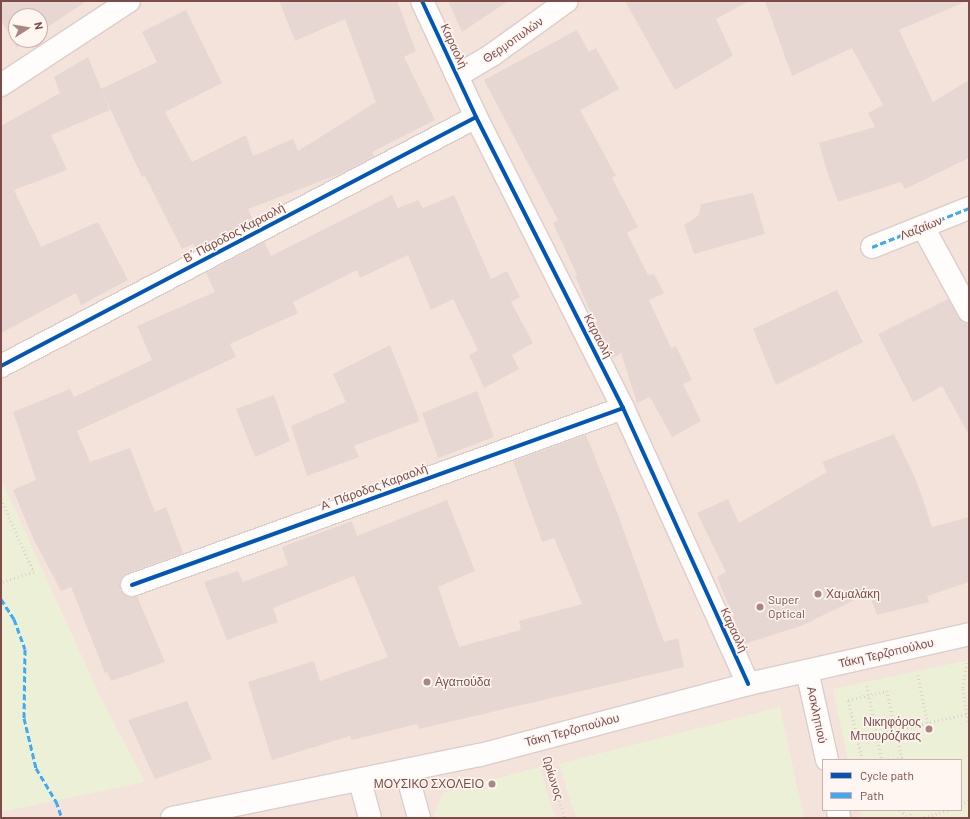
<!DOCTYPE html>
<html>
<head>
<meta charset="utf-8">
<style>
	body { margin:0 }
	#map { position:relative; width:970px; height:819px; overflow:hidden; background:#faf1ed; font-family:Barlow,sans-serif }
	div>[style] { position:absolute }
	.residential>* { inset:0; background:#f4e3db }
	.green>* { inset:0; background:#ecf0d6 }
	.building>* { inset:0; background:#e7d7d3 }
	.path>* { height:2.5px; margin-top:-1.25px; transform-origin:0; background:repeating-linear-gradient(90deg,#dfd1d0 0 1px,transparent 0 4px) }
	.roads { filter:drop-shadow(1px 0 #dacecb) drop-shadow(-1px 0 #dacecb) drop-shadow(0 1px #dacecb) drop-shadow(0 -1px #dacecb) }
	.street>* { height:22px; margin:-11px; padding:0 11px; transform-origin:11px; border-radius:11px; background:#fefdfc }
	.secondary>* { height:22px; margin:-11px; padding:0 11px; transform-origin:11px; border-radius:11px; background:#fefdfc }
	.quiet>* { height:3px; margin-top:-1.5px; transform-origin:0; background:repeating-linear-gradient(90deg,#3fa9f5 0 6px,transparent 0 9px) }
	.cycleway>* { height:4px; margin:-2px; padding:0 2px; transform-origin:2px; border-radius:2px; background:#0057b8 }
	.dots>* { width:11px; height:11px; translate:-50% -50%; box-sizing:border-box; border:2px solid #fff5f1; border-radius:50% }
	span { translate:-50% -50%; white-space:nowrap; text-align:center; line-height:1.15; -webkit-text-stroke:3px #fff5f1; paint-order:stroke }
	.street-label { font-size:12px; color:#7d4c48 }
	.poi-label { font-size:12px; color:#7d4c48 }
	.left { translate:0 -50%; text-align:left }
	.right { translate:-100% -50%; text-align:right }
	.frame { position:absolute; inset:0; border:2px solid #7d4c48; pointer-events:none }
	.legend { position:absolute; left:822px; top:759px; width:140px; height:52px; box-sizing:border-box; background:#fff5f1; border:1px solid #cbb1ad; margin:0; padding:5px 7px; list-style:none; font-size:12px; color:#7d4c48 }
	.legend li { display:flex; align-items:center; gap:8px; height:20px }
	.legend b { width:20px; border:1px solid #cbb1ad }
	.north { position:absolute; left:8px; top:8px; width:40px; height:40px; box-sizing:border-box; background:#fff5f1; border:1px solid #cbb1ad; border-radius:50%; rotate:78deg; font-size:11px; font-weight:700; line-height:16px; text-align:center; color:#7d4c48 }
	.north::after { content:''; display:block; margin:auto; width:14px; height:18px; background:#a98682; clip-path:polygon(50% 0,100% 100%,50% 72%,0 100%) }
</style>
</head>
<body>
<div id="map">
	<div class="residential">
		<i style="clip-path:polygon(evenodd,1px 1px,969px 1px,969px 818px,1px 818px,1px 1px,16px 16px,40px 16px,40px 40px,16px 40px,16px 16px,1px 1px,823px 760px,961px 760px,961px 810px,823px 810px,823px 760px)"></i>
	</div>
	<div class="green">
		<i style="clip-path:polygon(1px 479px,99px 694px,145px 782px,1px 812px)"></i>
		<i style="clip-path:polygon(969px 660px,969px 818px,861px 818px,860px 810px,961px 810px,961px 760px,848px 760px,833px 689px)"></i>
		<i style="clip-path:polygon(780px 707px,804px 818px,576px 818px,559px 764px)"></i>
		<i style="clip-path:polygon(540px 767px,555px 818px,435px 818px,434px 815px,443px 793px)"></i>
	</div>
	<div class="building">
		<i style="clip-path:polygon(1px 1px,87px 1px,40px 32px,40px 16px,16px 16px,16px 40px,28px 40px,17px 48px,1px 20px)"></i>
		<i style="clip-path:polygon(279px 1px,397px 1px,416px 51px,404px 57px,435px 120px,372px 152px,374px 156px,342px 173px,248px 209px,253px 220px,196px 250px,193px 244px,182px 249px,145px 176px,142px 177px,101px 89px,157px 62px,142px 32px,186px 10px,222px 83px,165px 112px,192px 162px,246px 135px,253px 156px,293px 139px,298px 151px,376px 102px,345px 19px,295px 41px)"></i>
		<i style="clip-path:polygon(448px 1px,508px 1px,462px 32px)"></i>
		<i style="clip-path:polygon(625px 1px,749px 1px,716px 19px,733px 56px,675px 90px)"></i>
		<i style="clip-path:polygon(765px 1px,967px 1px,899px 30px,933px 102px,969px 80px,969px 158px,905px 189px,901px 182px,838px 202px,826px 168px,819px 143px,875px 127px,868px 113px,883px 105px,852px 48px,792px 76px)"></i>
		<i style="clip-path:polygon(577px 30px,589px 52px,596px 48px,619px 89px,580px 110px,616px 176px,612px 178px,638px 227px,627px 233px,648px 275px,654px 274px,664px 293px,649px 300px,671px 348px,676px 346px,692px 380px,683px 384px,701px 421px,672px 437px,650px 397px,637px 403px,621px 353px,613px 358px,597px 328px,575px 276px,577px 275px,553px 223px,558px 220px,484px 80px)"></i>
		<i style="clip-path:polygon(88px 57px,110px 110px,51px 135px,67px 170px,14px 190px,41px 247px,98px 222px,128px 280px,81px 305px,76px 293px,1px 333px,1px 126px,60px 93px,54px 77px)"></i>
		<i style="clip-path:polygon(753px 193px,765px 234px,694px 254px,684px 225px,699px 215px,701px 204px)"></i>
		<i style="clip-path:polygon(392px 195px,398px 208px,418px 200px,423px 208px,454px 195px,491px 279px,507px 271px,520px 297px,511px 302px,533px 343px,512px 355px,519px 369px,484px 388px,469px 355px,478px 350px,453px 299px,431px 310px,408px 255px,360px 278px,357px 270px,293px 302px,298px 313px,230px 344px,236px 357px,77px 431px,90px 462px,130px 448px,155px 512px,166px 507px,183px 553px,128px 573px,122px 577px,120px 583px,120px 590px,124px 594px,129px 597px,137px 596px,165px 662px,111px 681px,107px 672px,105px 673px,71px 587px,61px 591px,34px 540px,13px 490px,36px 480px,13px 412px,70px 389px,74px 397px,152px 360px,137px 326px,215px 292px,206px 273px,264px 242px,271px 256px)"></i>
		<i style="clip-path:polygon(837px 290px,863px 342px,776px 385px,753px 329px)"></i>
		<i style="clip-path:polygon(948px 299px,958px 317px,963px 322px,969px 323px,969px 435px,942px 386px,913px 402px,878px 334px)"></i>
		<i style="clip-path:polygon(390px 345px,420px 421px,354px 446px,359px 457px,307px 476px,291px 426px,346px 402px,333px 374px)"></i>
		<i style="clip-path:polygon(477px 391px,494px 437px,438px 458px,422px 413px)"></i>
		<i style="clip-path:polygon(274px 395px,290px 441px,255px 457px,236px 409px)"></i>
		<i style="clip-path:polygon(894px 434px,917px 482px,932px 527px,969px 517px,969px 582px,927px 596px,929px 602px,877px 615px,869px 593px,801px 626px,744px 644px,717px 577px,726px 572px,697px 513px,728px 499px,739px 523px,827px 472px,822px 462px)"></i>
		<i style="clip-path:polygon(586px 435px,617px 512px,664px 642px,678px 638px,684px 667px,419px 729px,417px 724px,352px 740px,350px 736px,272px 760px,248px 682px,314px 661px,320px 681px,388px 657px,354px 576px,273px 608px,278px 622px,227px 640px,204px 582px,238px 571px,243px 582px,288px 565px,282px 547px,352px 521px,357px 536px,447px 500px,475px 571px,438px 587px,459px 647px,521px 630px,519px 621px,582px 604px,554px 538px,542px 542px,513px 461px)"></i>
		<i style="clip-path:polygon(187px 701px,212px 759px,155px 779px,128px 720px)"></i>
	</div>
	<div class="path">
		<i style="left:1px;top:499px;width:80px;rotate:65.7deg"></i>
		<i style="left:34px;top:572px;width:35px;rotate:162deg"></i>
		<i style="left:967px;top:663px;width:26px;rotate:99deg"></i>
		<i style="left:963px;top:689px;width:36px;rotate:81deg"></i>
		<i style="left:918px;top:675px;width:55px;rotate:78.5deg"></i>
		<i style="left:867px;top:686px;width:76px;rotate:78.5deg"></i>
		<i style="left:852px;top:740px;width:117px;rotate:-12.8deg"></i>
		<i style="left:862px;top:760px;width:62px;rotate:-103.1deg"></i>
		<i style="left:848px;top:700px;width:40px;rotate:-13deg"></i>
		<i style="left:887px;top:691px;width:69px;rotate:77.4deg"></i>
		<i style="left:902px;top:758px;width:11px;rotate:170deg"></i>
		<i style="left:549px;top:766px;width:54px;rotate:72.9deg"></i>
		<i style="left:961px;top:805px;width:9px;rotate:-32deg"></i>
		<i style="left:900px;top:810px;width:12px;rotate:42deg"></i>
		<i style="left:911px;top:810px;width:8px;rotate:90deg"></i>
		<i style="left:920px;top:818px;width:30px;rotate:-15deg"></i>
	</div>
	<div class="roads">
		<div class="street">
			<i style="left:422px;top:1px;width:128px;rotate:65deg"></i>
			<i style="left:476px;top:117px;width:326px;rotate:63.2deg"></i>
			<i style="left:623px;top:408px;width:303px;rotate:65.6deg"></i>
			<i style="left:457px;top:76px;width:41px;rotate:-31deg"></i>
			<i style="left:492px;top:55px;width:92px;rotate:-35.8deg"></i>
			<i style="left:923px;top:227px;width:96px;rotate:61.3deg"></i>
			<i style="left:872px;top:247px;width:105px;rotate:-21.9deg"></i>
			<i style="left:1px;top:366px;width:536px;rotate:-27.66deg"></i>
			<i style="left:132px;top:585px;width:522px;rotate:-19.82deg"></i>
			<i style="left:807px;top:671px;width:91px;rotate:77.3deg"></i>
			<i style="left:406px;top:770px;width:50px;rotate:74.8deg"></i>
			<i style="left:360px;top:781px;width:38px;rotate:75deg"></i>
			<i style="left:838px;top:810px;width:8px;rotate:83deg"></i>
		</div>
		<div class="secondary">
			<i style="left:1px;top:85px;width:153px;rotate:-33.3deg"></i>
			<i style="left:172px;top:818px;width:314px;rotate:-11.6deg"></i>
			<i style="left:480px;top:755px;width:277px;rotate:-14.8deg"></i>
			<i style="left:748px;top:684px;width:227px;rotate:-12.7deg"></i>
		</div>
	</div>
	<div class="quiet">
		<i style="left:872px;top:247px;width:105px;rotate:-21.9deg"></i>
		<i style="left:1px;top:599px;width:24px;rotate:57deg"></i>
		<i style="left:14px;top:619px;width:32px;rotate:70deg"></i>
		<i style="left:25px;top:649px;width:69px;rotate:90.8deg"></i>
		<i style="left:24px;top:718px;width:51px;rotate:76.5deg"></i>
		<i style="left:36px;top:768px;width:39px;rotate:59deg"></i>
		<i style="left:56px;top:801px;width:18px;rotate:71deg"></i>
	</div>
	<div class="cycleway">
		<i style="left:422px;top:1px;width:128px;rotate:65deg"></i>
		<i style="left:476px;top:117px;width:326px;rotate:63.2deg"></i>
		<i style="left:623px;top:408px;width:303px;rotate:65.6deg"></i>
		<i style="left:1px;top:366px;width:536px;rotate:-27.66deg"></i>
		<i style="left:132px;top:585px;width:522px;rotate:-19.82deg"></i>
	</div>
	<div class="dots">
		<i style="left:818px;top:594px;background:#a98682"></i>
		<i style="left:760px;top:607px;background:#a98682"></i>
		<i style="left:427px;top:682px;background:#a98682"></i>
		<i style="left:929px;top:729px;background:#a98682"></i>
		<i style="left:492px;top:784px;background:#a98682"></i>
	</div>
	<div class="street-label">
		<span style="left:513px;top:40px;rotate:-35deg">Θερμοπυλών</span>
		<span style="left:454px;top:46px;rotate:65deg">Καραολή</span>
		<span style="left:921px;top:228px;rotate:-22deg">Λαζαίων</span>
		<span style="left:234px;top:233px;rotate:-28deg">Β΄ Πάροδος Καραολή</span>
		<span style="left:598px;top:336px;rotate:63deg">Καραολή</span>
		<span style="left:374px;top:487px;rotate:-20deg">Α΄ Πάροδος Καραολή</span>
		<span style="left:734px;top:630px;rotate:65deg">Καραολή</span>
		<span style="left:886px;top:653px;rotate:-13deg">Τάκη Τερζοπούλου</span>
		<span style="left:817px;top:715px;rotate:78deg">Ασκληπιού</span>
		<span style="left:572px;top:730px;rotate:-15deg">Τάκη Τερζοπούλου</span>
		<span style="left:553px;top:778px;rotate:73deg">Ωρίωνος</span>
	</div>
	<div class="poi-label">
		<span class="left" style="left:826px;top:594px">Χαμαλάκη</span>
		<span class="left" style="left:768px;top:607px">Super<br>Optical</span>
		<span class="left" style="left:435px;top:682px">Αγαπούδα</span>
		<span class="right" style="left:921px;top:729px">Νικηφόρος<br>Μπουρόζικας</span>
		<span class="right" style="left:484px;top:784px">ΜΟΥΣΙΚΟ ΣΧΟΛΕΙΟ</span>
	</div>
	<div class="frame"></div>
	<ul class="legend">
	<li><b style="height:5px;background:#0057b8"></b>Cycle path</li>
	<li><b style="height:5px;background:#3fa9f5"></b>Path</li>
	</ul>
	<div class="north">N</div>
</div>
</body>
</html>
